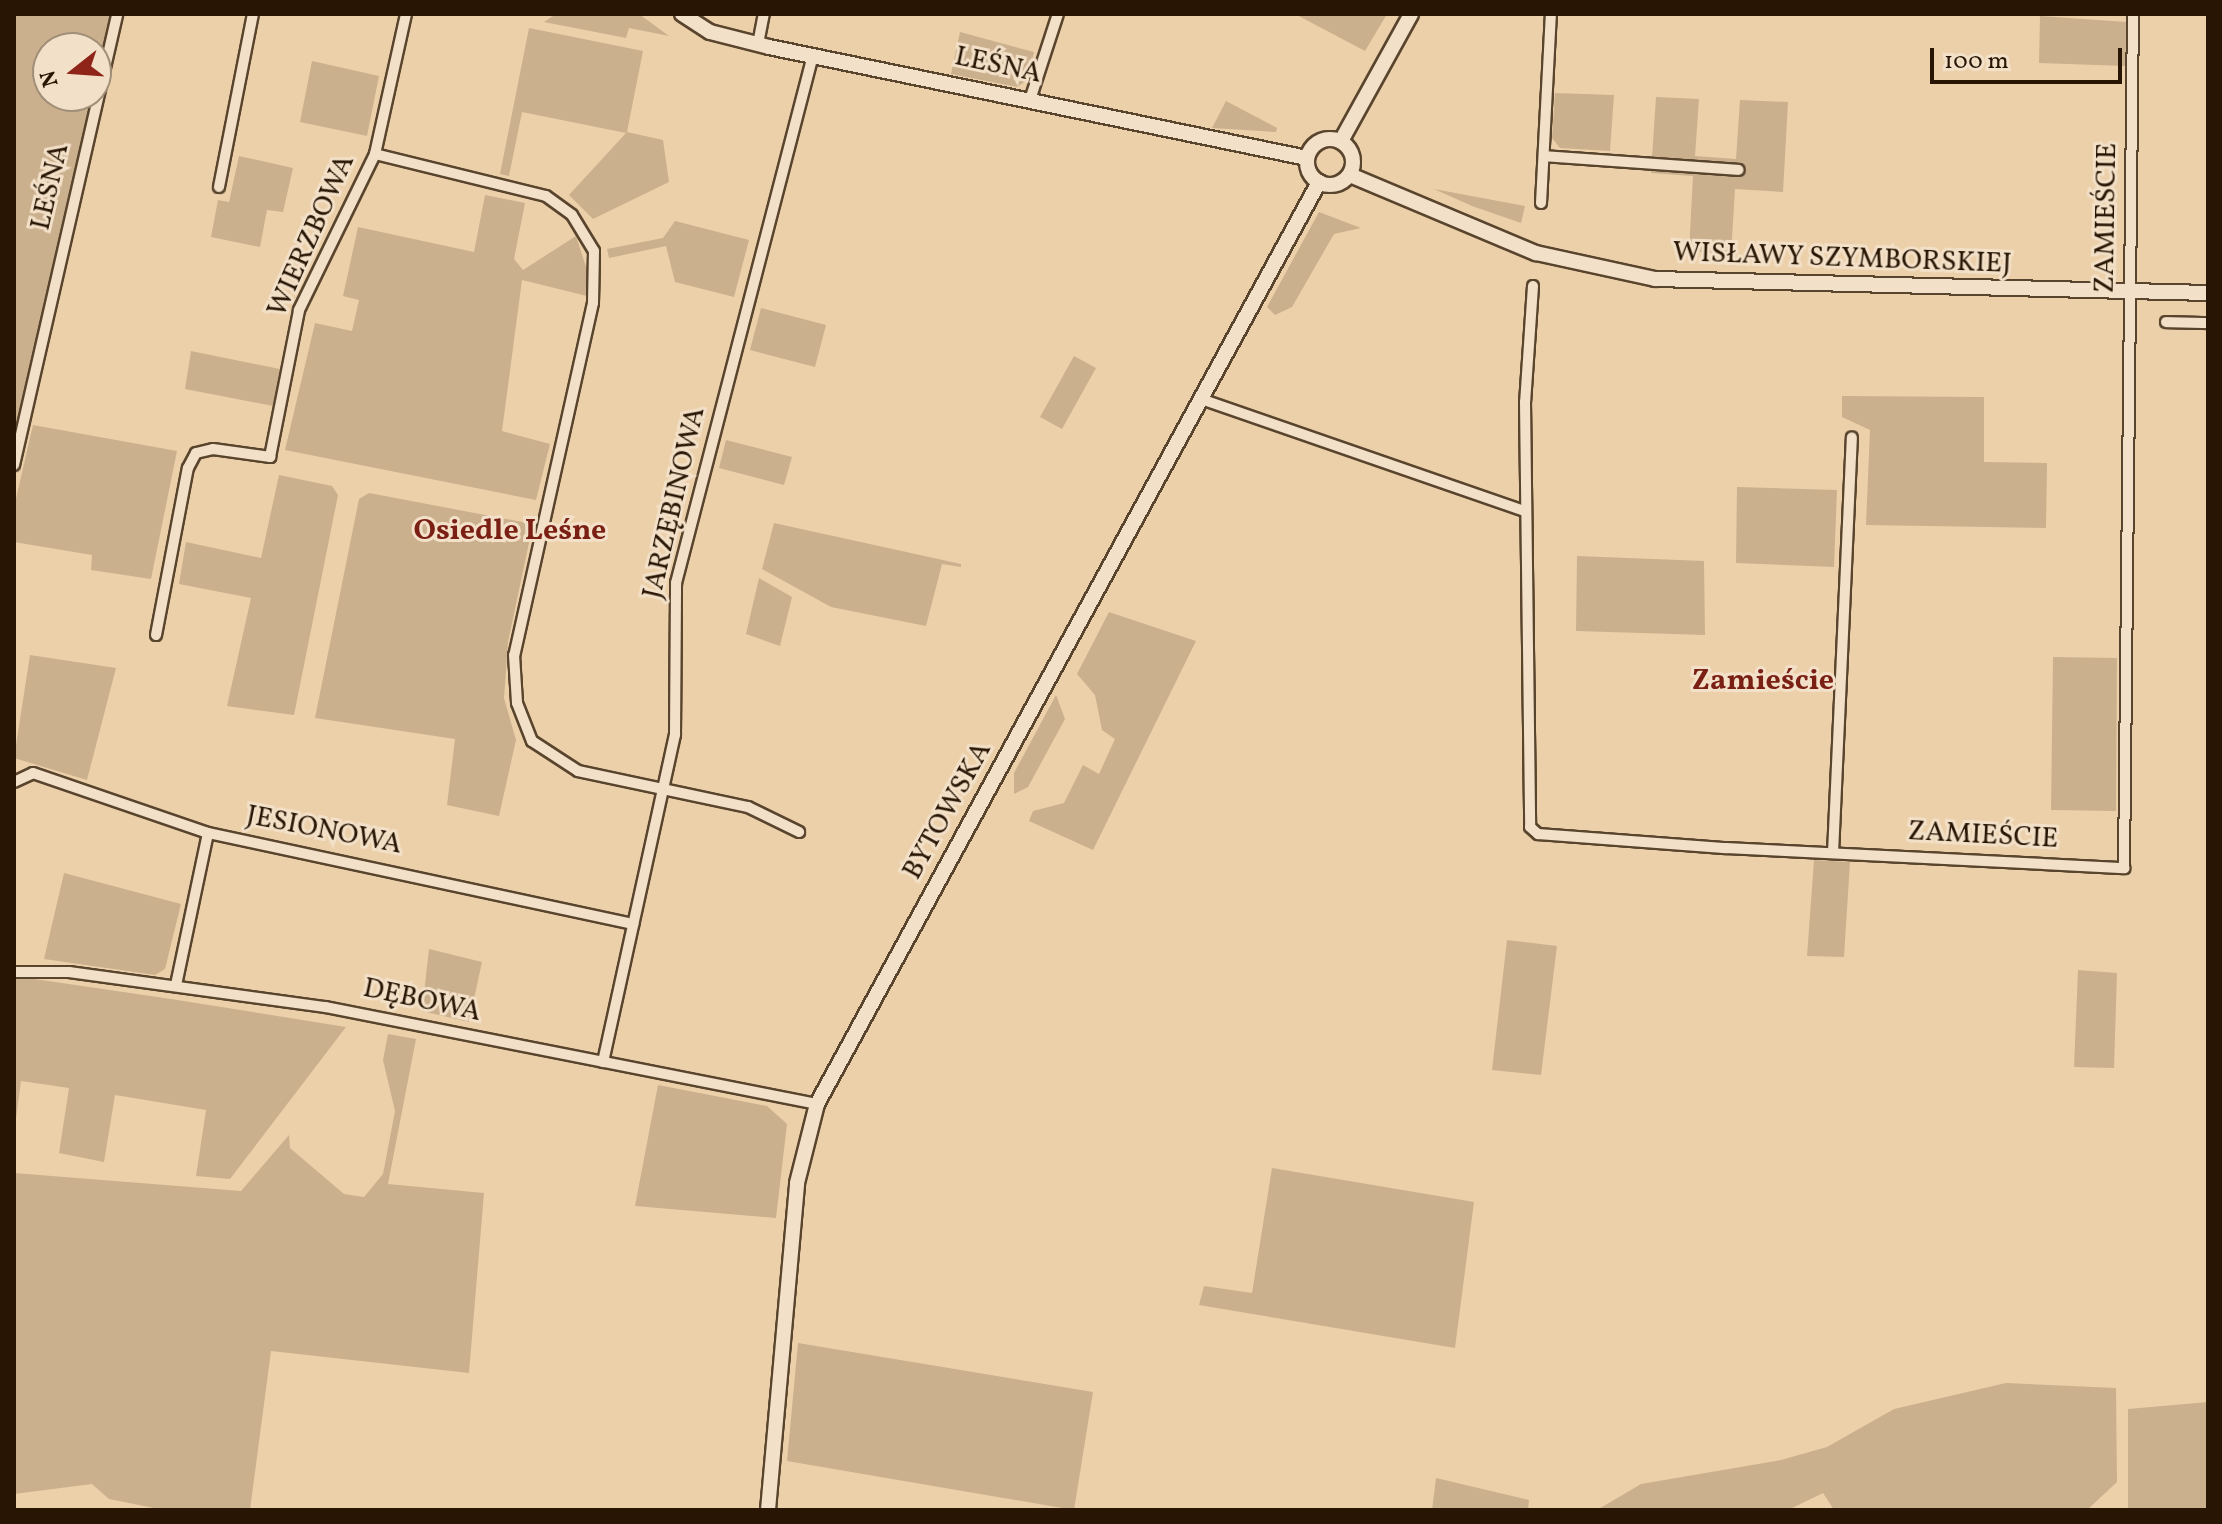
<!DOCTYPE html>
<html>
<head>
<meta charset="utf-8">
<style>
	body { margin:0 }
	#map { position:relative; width:2222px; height:1524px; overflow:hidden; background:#ecd0aa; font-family:Vollkorn,serif }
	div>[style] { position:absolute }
	.green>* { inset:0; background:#cbb08e }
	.roads { filter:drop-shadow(2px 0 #59442d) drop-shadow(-2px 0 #59442d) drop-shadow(0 2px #59442d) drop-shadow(0 -2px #59442d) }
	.street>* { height:10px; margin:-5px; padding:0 5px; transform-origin:5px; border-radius:5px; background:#f3e0c8 }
	.secondary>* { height:14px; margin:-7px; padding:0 7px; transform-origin:7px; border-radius:7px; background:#f3e0c8 }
	.secondary>.ring { margin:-7px; padding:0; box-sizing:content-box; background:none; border:14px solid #f3e0c8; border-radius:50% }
	span { translate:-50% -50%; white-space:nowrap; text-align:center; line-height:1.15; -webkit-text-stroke:6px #f3e0c8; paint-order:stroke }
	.street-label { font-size:28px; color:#281503 }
	.neighbourhood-label { font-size:30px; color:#7a1f14; font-weight:700 }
	.frame { position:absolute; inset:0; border:16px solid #281503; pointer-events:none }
	.north { position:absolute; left:32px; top:32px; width:80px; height:80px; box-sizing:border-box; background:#f3e0c8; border:2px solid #a28f79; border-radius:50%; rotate:253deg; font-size:22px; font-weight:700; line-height:32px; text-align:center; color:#281503 }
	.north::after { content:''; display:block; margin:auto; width:28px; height:36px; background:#8f2418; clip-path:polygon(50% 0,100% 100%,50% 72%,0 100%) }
	.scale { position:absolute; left:1930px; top:48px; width:192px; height:36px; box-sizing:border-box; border:4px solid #281503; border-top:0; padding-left:10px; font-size:24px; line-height:28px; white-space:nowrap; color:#281503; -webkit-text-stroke:6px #f3e0c8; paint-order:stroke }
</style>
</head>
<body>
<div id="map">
	<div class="green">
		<i style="clip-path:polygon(14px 14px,111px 14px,96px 86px,96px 48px,48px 48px,48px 96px,94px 96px,14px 436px)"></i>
		<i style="clip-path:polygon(556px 14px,639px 14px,669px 36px,629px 28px,626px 38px,544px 22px)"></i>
		<i style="clip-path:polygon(1295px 14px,1387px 14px,1365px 51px)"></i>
		<i style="clip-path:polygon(2040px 16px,2127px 22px,2125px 66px,2039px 63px)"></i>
		<i style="clip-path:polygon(529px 28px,643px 51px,627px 132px,663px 140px,669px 182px,593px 219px,569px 195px,626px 133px,522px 112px,509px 176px,500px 174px)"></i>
		<i style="clip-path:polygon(960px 32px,1034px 52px,1027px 80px,1017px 87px,951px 74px)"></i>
		<i style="clip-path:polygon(312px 61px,379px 76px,367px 136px,300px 122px)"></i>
		<i style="clip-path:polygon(1555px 93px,1614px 95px,1610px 151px,1560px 148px,1552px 138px)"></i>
		<i style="clip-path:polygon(1656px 97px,1699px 99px,1695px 156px,1736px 159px,1740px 100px,1788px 102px,1783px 192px,1735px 189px,1731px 255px,1689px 251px,1693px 176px,1651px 173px)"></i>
		<i style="clip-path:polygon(1226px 101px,1277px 128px,1276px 132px,1212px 128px)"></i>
		<i style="clip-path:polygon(239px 156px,293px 168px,283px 212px,267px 210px,260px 247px,211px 237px,218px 200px,229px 202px)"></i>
		<i style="clip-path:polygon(1434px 189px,1525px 206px,1521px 223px,1472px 206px)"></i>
		<i style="clip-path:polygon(485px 195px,525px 203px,514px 259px,523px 270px,576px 236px,588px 273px,587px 296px,522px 280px,502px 431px,550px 444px,536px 500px,285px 450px,315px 323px,352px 331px,359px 300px,343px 296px,358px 227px,474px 252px)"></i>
		<i style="clip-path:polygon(1319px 212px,1361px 228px,1334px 234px,1292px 307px,1275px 315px,1267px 307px)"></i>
		<i style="clip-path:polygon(675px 221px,749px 240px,734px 297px,675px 282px,666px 246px,609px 258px,607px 249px,663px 238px)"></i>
		<i style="clip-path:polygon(761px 308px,826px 325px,815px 367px,750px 350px)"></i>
		<i style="clip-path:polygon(191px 351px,280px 369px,273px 406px,185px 389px)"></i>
		<i style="clip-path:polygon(1074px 356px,1096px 368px,1062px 429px,1040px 417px)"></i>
		<i style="clip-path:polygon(1842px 396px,1984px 397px,1984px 462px,2047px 463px,2046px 528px,1866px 525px,1870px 430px,1842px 417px)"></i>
		<i style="clip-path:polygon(33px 425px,177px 451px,151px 579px,91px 570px,92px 555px,14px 542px,14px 507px)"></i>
		<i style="clip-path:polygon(726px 440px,792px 457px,784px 485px,719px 468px)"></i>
		<i style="clip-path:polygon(279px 475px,332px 486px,338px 495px,294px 715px,227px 706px,251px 598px,179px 584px,186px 542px,261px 558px)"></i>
		<i style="clip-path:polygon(1737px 487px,1837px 490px,1834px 567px,1736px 563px)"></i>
		<i style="clip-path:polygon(369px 493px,533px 524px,508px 642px,504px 698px,516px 740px,499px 816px,447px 805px,455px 739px,315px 718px,359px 499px)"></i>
		<i style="clip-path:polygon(774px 523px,961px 564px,961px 567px,942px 564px,926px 626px,831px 607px,762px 569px)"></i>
		<i style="clip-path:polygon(1577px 556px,1704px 561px,1705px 635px,1576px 631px)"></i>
		<i style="clip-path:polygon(759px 578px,792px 597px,780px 646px,746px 634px)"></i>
		<i style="clip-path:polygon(1109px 612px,1196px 641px,1093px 850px,1029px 821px,1033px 811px,1064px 803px,1083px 765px,1099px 774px,1115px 739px,1102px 730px,1095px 695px,1077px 674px)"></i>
		<i style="clip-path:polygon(30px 655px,116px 668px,87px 780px,14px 758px)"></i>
		<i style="clip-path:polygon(2053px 657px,2117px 658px,2116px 811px,2051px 810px)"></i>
		<i style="clip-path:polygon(1056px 695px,1065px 719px,1028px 787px,1014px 794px,1014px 773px)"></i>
		<i style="clip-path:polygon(1814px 860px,1850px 862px,1844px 957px,1807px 956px)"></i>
		<i style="clip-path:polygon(64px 873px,181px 904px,165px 969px,155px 975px,44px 959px)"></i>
		<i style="clip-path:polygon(1507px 940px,1557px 946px,1541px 1075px,1492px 1070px)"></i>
		<i style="clip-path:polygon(429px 949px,482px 962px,469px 1022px,422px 1011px)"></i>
		<i style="clip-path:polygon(2078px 970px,2117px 973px,2114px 1068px,2074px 1067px)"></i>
		<i style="clip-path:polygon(14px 976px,171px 999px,346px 1027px,230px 1179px,196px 1176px,206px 1110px,115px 1095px,104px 1162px,59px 1153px,69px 1088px,21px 1081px,14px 1134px)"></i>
		<i style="clip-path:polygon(388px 1034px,416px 1039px,388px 1184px,484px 1193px,469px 1373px,271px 1351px,250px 1510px,164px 1510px,109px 1499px,92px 1484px,14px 1494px,14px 1173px,241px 1191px,289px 1135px,290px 1148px,344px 1194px,364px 1197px,383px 1174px,395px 1111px,383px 1060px)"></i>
		<i style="clip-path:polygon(658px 1085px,767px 1106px,787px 1124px,776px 1218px,635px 1206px)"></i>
		<i style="clip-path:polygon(1272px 1168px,1474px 1202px,1455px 1348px,1199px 1305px,1204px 1286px,1252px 1293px)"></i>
		<i style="clip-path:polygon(798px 1343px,1093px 1392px,1074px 1510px,787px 1461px)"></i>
		<i style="clip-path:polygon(2006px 1383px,2116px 1388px,2117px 1482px,2087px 1510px,1834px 1510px,1823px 1493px,1788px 1510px,1597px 1510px,1641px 1484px,1781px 1460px,1827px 1447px,1894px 1409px)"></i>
		<i style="clip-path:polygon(2208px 1402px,2208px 1510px,2128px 1510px,2128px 1409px)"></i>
		<i style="clip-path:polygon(1436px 1478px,1529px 1500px,1528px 1510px,1432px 1510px)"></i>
	</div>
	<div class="roads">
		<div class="street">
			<i style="left:758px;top:44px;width:31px;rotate:-79deg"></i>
			<i style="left:1030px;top:100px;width:90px;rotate:-72deg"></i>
			<i style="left:375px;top:154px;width:176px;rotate:13.8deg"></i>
			<i style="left:546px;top:196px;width:32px;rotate:36deg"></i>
			<i style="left:572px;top:215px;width:42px;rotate:58.6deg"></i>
			<i style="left:594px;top:251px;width:52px;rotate:91.1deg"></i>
			<i style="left:593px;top:303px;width:361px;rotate:102.6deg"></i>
			<i style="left:514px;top:655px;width:48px;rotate:86.4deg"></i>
			<i style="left:517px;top:703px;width:41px;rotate:68.5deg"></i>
			<i style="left:532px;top:741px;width:55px;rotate:33.1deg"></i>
			<i style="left:578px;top:771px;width:174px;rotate:12deg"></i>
			<i style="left:748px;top:807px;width:57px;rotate:26.1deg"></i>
			<i style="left:375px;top:154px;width:143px;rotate:-77.5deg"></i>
			<i style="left:1544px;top:156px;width:195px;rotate:4.1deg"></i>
			<i style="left:219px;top:187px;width:176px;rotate:-78.9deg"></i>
			<i style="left:1541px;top:203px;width:189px;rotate:-87deg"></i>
			<i style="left:1533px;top:286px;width:116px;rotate:93.9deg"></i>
			<i style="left:1525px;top:402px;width:425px;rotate:89.3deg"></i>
			<i style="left:1530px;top:827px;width:11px;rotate:41deg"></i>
			<i style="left:1538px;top:834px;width:189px;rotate:4.3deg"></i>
			<i style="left:1726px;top:848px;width:399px;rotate:2.9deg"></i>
			<i style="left:2124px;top:868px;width:854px;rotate:-89.4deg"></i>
			<i style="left:2166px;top:322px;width:42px;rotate:1.4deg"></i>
			<i style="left:1201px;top:399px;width:343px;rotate:19.1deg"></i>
			<i style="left:14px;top:465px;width:463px;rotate:-77.1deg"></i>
			<i style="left:156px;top:635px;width:170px;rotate:-79.2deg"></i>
			<i style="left:188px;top:468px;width:17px;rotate:-62deg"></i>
			<i style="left:196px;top:453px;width:17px;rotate:-13deg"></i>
			<i style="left:213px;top:449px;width:58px;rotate:8deg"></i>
			<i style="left:270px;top:457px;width:150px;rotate:-78.8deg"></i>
			<i style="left:299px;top:310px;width:174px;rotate:-64deg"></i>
			<i style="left:14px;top:782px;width:21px;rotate:-25deg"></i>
			<i style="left:33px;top:773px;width:185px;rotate:18.9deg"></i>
			<i style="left:208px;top:833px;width:435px;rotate:12.1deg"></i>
			<i style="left:1833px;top:853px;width:416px;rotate:-87.4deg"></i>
			<i style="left:14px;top:972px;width:55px"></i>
			<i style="left:69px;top:972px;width:259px;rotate:7.8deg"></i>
			<i style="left:326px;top:1007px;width:500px;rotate:11.18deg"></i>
			<i style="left:176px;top:985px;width:155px;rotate:-78.1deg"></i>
			<i style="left:603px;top:1062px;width:335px;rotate:-77.6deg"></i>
			<i style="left:675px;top:735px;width:152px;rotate:-89.6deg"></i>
			<i style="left:676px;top:583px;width:545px;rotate:-75.45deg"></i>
		</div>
		<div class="secondary">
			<i style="left:682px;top:14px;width:33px;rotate:33deg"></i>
			<i style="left:710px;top:32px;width:61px;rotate:14.3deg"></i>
			<i style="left:769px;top:47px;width:549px;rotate:11.66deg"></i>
			<i class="ring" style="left:1307px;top:139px;width:32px;height:32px"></i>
			<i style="left:1341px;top:141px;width:145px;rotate:-61.1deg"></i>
			<i style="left:1350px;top:175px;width:202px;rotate:22.8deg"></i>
			<i style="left:1536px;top:253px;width:122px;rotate:12.3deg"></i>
			<i style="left:1655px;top:279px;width:553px;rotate:1.45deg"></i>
			<i style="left:768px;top:1510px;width:328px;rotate:-84.9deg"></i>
			<i style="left:797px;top:1183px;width:81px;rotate:-75.8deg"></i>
			<i style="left:817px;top:1104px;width:1050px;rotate:-61.43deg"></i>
		</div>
	</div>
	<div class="street-label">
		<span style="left:998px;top:66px;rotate:12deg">LEŚNA</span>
		<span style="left:51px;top:187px;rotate:-77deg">LEŚNA</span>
		<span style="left:2107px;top:218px;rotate:-89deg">ZAMIEŚCIE</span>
		<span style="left:312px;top:236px;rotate:-66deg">WIERZBOWA</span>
		<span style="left:1842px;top:259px;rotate:2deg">WISŁAWY SZYMBORSKIEJ</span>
		<span style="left:675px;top:503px;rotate:-77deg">JARZĘBINOWA</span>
		<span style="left:948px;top:811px;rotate:-61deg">BYTOWSKA</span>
		<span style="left:324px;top:831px;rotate:11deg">JESIONOWA</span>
		<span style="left:1983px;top:836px;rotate:3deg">ZAMIEŚCIE</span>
		<span style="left:422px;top:1001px;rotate:12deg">DĘBOWA</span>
	</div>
	<div class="neighbourhood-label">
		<span style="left:510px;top:531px">Osiedle Leśne</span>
		<span style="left:1763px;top:681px">Zamieście</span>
	</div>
	<div class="frame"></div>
	<div class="north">N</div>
	<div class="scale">100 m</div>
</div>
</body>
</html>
